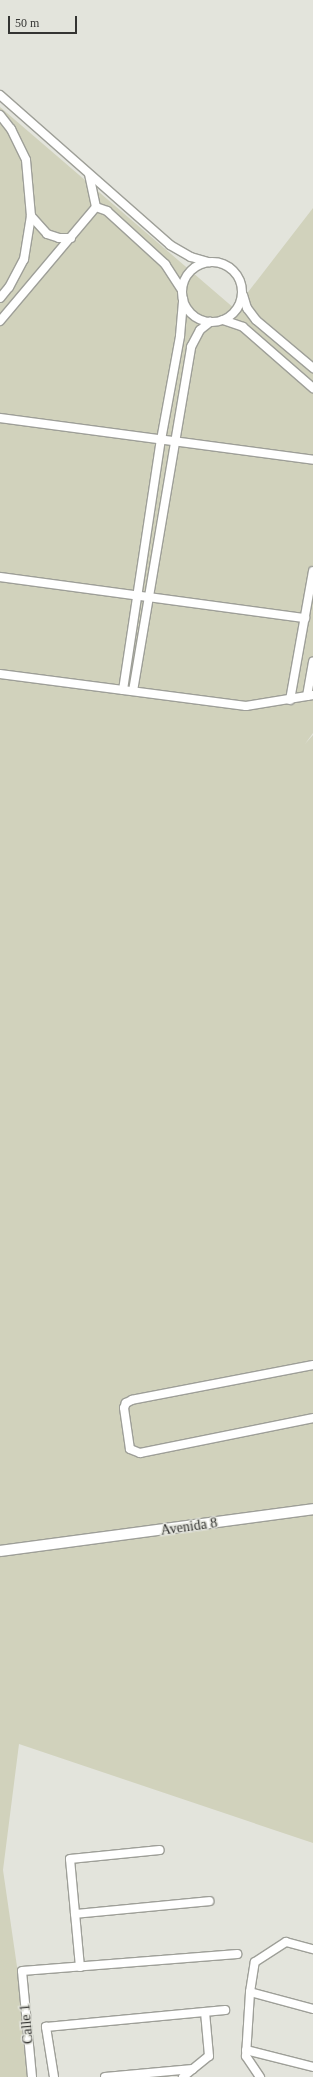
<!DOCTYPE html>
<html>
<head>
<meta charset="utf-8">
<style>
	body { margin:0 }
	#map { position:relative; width:313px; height:2077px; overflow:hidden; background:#e3e4dc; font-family:Georgia,serif }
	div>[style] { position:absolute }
	.green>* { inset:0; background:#d1d2bc }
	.roads { filter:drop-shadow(1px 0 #9e9f98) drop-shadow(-1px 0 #9e9f98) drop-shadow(0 1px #9e9f98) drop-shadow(0 -1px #9e9f98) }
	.minor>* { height:8px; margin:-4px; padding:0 4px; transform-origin:4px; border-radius:4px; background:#fff }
	.minor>.ring { margin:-4px; padding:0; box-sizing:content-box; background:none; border:8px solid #fff; border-radius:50% }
	.tertiary>* { height:10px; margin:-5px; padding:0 5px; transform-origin:5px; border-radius:5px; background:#fff }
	span { translate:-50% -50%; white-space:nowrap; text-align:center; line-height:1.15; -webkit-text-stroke:3px #e3e4dc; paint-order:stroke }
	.street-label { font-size:14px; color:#343432 }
	.scale { position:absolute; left:8px; top:16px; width:69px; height:18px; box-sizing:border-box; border:2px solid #343432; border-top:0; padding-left:5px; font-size:12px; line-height:14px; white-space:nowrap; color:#343432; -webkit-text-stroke:3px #e3e4dc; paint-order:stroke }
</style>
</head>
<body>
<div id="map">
	<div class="green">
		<i style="clip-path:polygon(0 107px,235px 309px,313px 208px,313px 733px,305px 744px,313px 735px,313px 1843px,19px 1744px,3px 1870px,33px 2077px,0 2077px)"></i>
	</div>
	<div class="roads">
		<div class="minor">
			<i style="left:0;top:95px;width:227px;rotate:41.4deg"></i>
			<i style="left:170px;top:245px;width:24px;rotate:30deg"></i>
			<i style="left:191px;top:257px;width:19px;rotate:16deg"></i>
			<i style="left:0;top:115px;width:18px;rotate:52deg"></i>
			<i style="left:11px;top:129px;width:34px;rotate:64deg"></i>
			<i style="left:26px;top:160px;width:56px;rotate:84.9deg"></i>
			<i style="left:31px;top:216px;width:44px;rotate:99.2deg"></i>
			<i style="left:24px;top:259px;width:32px;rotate:118deg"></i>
			<i style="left:9px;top:287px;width:14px;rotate:129deg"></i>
			<i style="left:96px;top:207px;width:12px;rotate:20deg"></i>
			<i style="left:107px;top:211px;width:79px;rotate:42.4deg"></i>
			<i style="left:165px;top:264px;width:31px;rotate:57deg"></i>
			<i style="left:31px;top:216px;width:24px;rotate:48deg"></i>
			<i style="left:47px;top:234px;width:13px;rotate:18deg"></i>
			<i style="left:59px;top:238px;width:12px"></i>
			<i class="ring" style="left:182px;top:262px;width:52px;height:52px"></i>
			<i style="left:243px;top:295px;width:14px;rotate:73deg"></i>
			<i style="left:247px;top:308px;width:15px;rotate:53deg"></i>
			<i style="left:256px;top:320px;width:75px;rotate:40.1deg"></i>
			<i style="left:223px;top:320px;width:21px;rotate:19deg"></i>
			<i style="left:243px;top:327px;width:93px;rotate:41.1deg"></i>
			<i style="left:0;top:321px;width:149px;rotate:-49.9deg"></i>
			<i style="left:96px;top:207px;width:33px;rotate:-102deg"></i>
			<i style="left:0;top:418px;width:316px;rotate:7.6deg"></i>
			<i style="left:0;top:577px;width:308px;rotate:7.7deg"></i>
			<i style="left:0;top:674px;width:248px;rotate:7.4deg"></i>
			<i style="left:246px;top:706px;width:68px;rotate:-9.3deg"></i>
			<i style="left:123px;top:690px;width:253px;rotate:-81.4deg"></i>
			<i style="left:161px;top:440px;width:106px;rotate:-79.6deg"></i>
			<i style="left:180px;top:336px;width:37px;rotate:-85deg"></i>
			<i style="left:133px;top:691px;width:349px;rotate:-80.4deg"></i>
			<i style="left:191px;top:347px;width:19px;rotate:-62deg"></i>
			<i style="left:200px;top:330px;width:13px;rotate:-39deg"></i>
			<i style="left:307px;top:696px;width:35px;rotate:-80deg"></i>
			<i style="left:290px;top:700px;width:131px;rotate:-79.9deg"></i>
			<i style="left:313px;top:1365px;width:184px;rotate:169.1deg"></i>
			<i style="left:132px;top:1400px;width:7px;rotate:153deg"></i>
			<i style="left:126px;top:1403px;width:5px;rotate:112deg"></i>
			<i style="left:124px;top:1408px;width:41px;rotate:81.7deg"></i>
			<i style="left:130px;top:1449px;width:11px;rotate:22deg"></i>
			<i style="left:140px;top:1453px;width:177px;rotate:-11.4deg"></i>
			<i style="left:75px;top:1914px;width:135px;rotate:-5.5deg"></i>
			<i style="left:80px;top:1967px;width:108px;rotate:-95.3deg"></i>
			<i style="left:70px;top:1859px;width:90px;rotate:-5.7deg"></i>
			<i style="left:250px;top:1992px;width:65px;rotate:15.1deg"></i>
			<i style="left:246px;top:2050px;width:69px;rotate:14.2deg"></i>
			<i style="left:32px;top:2077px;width:106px;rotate:-95.4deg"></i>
			<i style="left:22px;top:1971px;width:216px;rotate:-4.5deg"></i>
			<i style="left:54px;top:2077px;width:51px;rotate:-99.1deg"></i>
			<i style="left:46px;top:2027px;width:180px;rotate:-5.4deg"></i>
			<i style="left:105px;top:2077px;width:88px;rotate:-5.2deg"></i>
			<i style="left:183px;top:2077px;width:33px;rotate:-39deg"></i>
			<i style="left:209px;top:2056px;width:44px;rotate:-95.2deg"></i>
			<i style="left:260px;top:2077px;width:25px;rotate:-124deg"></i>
			<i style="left:246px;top:2056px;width:64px;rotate:-86.4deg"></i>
			<i style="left:250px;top:1992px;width:30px;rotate:-81deg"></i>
			<i style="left:255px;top:1962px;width:37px;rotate:-33deg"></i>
			<i style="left:286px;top:1942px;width:28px;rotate:15deg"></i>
		</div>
		<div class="tertiary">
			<i style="left:0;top:1551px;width:316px;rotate:-7.6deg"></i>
		</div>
	</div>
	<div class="street-label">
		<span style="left:189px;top:1527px;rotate:-8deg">Avenida 8</span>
		<span style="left:27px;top:2024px;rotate:-95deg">Calle 1</span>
	</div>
	<div class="scale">50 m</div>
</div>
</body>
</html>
